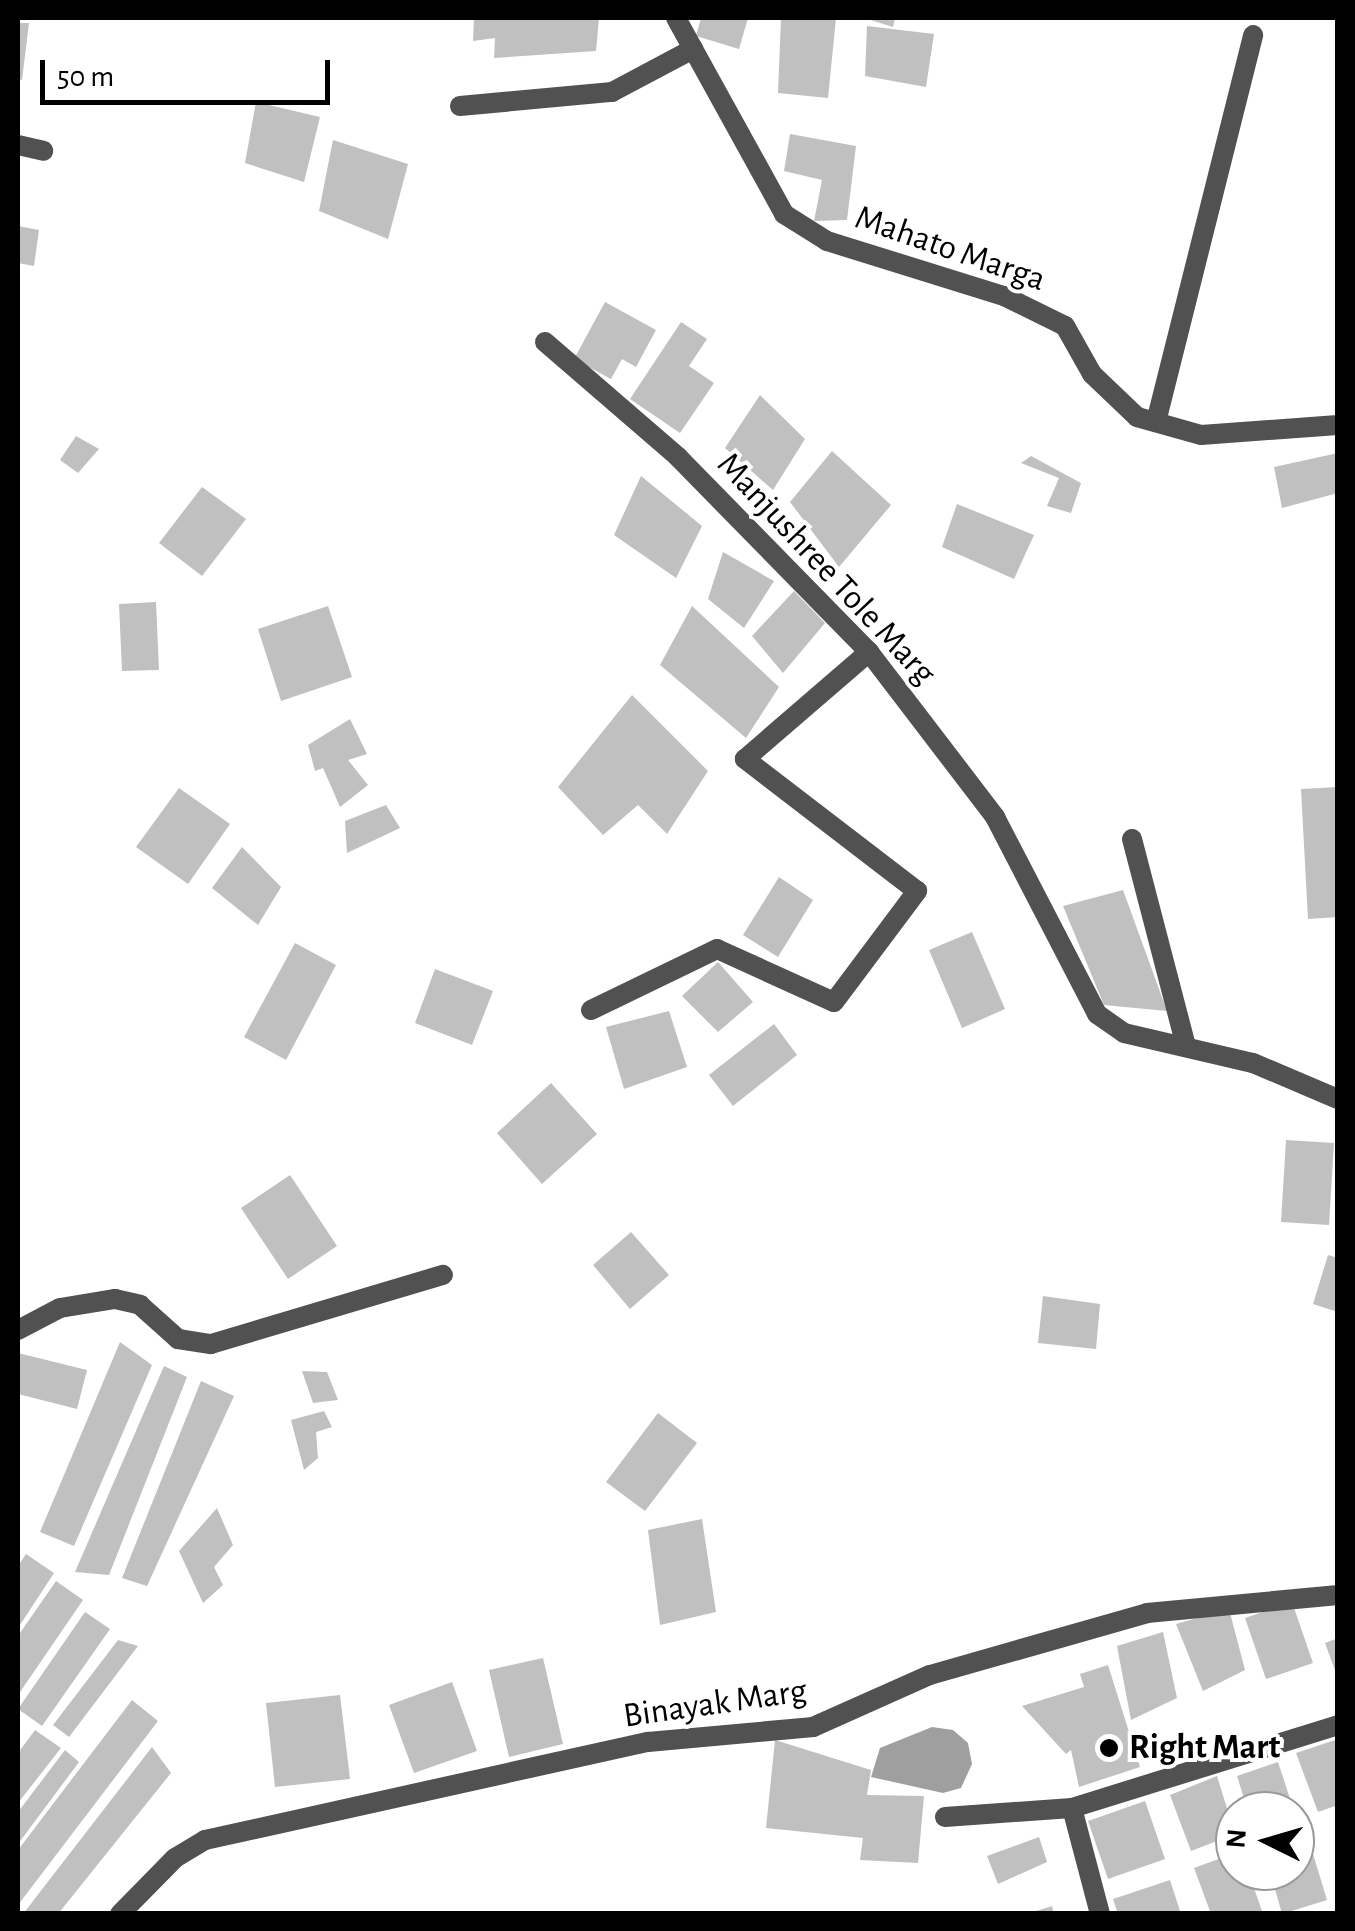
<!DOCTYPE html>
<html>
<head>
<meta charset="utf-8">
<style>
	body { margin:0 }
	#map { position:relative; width:1355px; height:1931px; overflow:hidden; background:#fff; font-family:"Alegreya Sans",sans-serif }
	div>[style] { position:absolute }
	.water>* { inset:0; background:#9f9f9f }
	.building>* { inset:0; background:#c0c0c0 }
	.service>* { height:20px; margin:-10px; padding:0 10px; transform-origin:10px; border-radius:10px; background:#515151 }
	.minor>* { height:20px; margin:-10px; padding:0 10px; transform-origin:10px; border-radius:10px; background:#515151 }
	.dots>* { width:28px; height:28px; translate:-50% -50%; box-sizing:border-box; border:5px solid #fff; border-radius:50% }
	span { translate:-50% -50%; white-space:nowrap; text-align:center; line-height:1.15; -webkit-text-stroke:8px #fff; paint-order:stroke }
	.street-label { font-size:35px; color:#000 }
	.poi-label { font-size:35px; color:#000; font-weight:700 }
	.left { translate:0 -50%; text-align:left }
	.frame { position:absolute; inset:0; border:20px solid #000; pointer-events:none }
	.north { position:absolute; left:1215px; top:1791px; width:100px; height:100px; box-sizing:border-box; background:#fff; border:2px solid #999; border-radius:50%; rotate:275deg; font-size:28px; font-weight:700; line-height:40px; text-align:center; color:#000 }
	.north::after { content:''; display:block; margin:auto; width:35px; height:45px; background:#000; clip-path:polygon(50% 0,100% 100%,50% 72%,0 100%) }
	.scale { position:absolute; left:40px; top:60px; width:290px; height:45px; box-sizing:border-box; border:5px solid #000; border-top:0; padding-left:12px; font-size:30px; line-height:35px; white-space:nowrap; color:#000; -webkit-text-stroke:8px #fff; paint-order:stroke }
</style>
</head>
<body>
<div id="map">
	<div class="water">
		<i style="clip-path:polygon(932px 1727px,953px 1730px,968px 1743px,972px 1764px,961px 1788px,943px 1793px,871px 1777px,880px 1748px)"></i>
	</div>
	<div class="building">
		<i style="clip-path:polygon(474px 18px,599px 18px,596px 51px,494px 58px,495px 38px,473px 41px)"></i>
		<i style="clip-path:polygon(701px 18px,748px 18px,739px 49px,696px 36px)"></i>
		<i style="clip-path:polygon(781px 18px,836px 18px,828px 98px,778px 93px)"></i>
		<i style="clip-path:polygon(864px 18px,895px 18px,893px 27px)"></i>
		<i style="clip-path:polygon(18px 23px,29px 23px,22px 80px,18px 79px)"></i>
		<i style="clip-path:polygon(867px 26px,934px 34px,926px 87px,865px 76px)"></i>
		<i style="clip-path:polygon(256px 102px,320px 117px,304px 182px,245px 163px)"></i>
		<i style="clip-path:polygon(790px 134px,856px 146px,847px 220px,814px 221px,822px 180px,784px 171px)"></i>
		<i style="clip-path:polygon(333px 140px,408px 164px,388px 239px,319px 211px)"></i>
		<i style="clip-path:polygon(18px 226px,39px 230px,34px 266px,18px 263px)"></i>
		<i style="clip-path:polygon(605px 302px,656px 330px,636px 367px,622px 359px,611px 379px,574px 359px)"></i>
		<i style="clip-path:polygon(681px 322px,707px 339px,689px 366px,714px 383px,680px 433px,630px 399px)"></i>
		<i style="clip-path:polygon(760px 395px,805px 439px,773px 490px,725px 448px)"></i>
		<i style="clip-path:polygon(76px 436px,99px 449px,78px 473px,60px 460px)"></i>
		<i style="clip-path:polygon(832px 451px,891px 505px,839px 567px,790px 502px)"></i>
		<i style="clip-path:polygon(1338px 453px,1338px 493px,1282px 508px,1274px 467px)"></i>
		<i style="clip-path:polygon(1031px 456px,1081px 483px,1071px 513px,1047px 506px,1059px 478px,1021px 463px)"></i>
		<i style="clip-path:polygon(641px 476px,702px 526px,676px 578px,614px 535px)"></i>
		<i style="clip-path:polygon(202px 487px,246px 519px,202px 576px,159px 543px)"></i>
		<i style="clip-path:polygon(957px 504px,1034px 535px,1014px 579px,942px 547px)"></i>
		<i style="clip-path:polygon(723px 552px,774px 581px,744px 628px,708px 599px)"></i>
		<i style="clip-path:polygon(794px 591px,825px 623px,783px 673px,752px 636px)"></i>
		<i style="clip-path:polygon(156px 602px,159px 670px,122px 671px,119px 604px)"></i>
		<i style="clip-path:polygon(328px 606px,352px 677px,281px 701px,258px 629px)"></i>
		<i style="clip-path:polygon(692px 606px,779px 687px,746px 738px,660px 665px)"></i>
		<i style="clip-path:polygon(632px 695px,708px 771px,667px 834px,638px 805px,603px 835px,558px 787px)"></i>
		<i style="clip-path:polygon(350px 719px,367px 754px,348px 760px,368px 785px,340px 807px,323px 768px,315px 771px,308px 745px)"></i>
		<i style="clip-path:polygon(1338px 787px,1338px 917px,1308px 919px,1301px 789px)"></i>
		<i style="clip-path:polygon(179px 788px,230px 824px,188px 884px,136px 847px)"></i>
		<i style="clip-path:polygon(386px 805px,400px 828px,347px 853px,345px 821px)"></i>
		<i style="clip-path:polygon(242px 847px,281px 887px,258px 925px,212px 888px)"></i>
		<i style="clip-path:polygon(779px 877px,813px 900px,778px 957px,743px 935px)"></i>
		<i style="clip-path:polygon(1123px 890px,1167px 1011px,1104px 1005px,1063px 906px)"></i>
		<i style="clip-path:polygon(972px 932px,1005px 1009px,962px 1028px,929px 950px)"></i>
		<i style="clip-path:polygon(295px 943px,336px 965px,286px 1060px,244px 1037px)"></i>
		<i style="clip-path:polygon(718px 962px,753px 1002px,718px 1032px,682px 996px)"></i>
		<i style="clip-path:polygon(435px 969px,493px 991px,472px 1045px,415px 1023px)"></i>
		<i style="clip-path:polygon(669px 1011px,687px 1067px,624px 1089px,606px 1027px)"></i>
		<i style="clip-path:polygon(774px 1024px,797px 1055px,733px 1106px,709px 1075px)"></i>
		<i style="clip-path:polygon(551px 1083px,597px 1134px,542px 1184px,497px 1133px)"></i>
		<i style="clip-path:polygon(1286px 1140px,1334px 1143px,1329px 1225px,1281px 1222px)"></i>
		<i style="clip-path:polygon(290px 1175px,337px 1246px,288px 1279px,241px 1208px)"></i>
		<i style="clip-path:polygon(631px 1232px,669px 1275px,630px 1309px,593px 1265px)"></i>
		<i style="clip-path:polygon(1328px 1255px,1338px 1258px,1338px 1312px,1313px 1304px)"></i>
		<i style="clip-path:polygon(1043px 1296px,1100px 1304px,1096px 1349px,1038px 1343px)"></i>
		<i style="clip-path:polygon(120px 1342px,152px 1365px,74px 1546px,40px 1532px)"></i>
		<i style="clip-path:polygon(18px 1353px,87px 1370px,77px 1409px,18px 1394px)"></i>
		<i style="clip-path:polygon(164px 1366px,187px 1377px,109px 1575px,75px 1572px)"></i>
		<i style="clip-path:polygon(302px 1371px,327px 1372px,338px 1400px,313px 1403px)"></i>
		<i style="clip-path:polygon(201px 1381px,234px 1396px,147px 1586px,122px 1578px)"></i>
		<i style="clip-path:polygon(324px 1411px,332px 1427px,316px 1432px,318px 1458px,304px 1470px,291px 1420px)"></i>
		<i style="clip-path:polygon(658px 1413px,697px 1443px,645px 1511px,606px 1482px)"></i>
		<i style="clip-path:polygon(217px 1508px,233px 1545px,214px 1567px,223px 1585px,203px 1603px,179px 1551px)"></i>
		<i style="clip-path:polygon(702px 1519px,716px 1612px,660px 1625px,648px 1530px)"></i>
		<i style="clip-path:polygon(26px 1554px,54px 1573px,18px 1628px,18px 1566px)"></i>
		<i style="clip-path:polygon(56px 1581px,83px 1600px,18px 1695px,18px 1636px)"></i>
		<i style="clip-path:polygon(1292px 1602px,1313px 1663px,1266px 1679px,1245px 1618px)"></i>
		<i style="clip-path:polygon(1229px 1609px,1245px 1670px,1203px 1691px,1176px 1624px)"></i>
		<i style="clip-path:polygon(85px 1612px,110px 1629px,42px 1726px,18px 1709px)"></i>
		<i style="clip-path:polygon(1163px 1632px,1177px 1698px,1131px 1720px,1117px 1646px)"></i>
		<i style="clip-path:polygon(1338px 1638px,1338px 1676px,1337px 1676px,1325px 1643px)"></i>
		<i style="clip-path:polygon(118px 1640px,138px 1646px,69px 1737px,53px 1725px)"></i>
		<i style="clip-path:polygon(543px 1658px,563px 1744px,509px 1757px,489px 1670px)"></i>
		<i style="clip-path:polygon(1108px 1665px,1140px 1767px,1079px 1787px,1071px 1750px,1066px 1754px,1022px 1706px,1084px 1687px,1080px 1674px)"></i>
		<i style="clip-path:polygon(452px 1682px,477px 1751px,414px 1773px,389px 1705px)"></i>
		<i style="clip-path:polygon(340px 1695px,350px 1779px,275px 1787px,266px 1703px)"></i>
		<i style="clip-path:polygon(132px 1700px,158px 1721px,18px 1905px,18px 1850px)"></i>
		<i style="clip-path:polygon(35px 1730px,61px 1748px,18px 1803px,18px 1753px)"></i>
		<i style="clip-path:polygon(1338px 1739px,1338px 1805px,1318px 1812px,1296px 1753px)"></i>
		<i style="clip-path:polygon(775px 1740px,871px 1770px,867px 1795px,924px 1796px,918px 1863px,860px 1860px,863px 1838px,766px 1828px)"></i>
		<i style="clip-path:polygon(152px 1747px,171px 1773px,58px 1914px,23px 1914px)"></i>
		<i style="clip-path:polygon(65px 1750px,79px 1762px,18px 1844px,18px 1812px)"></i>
		<i style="clip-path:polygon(1278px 1762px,1294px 1811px,1248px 1811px,1237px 1776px)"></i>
		<i style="clip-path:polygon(1217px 1776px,1235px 1834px,1191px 1851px,1170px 1795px)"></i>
		<i style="clip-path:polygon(1145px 1801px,1165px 1859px,1108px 1879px,1088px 1821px)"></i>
		<i style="clip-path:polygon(1039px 1837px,1047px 1862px,998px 1884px,987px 1856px)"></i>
		<i style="clip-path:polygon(1310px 1844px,1327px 1900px,1282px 1914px,1270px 1871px,1295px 1871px,1295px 1849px)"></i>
		<i style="clip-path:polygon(1235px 1853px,1235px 1871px,1248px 1871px,1263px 1914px,1211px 1914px,1194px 1868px)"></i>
		<i style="clip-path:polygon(1170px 1880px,1181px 1914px,1118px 1914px,1113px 1899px)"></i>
		<i style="clip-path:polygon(1052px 1906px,1054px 1914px,1030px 1914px,1030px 1913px)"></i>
	</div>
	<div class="service">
		<i style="left:460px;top:106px;width:153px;rotate:-5.3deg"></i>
		<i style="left:612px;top:92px;width:92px;rotate:-28deg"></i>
		<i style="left:1156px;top:422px;width:399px;rotate:-75.9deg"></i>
	</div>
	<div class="minor">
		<i style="left:676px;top:18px;width:224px;rotate:61.1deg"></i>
		<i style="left:784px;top:214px;width:51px;rotate:32.1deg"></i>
		<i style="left:827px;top:241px;width:185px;rotate:17.3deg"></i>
		<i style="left:1004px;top:296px;width:68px;rotate:26.2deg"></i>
		<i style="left:1065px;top:326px;width:55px;rotate:60.6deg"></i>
		<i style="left:1092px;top:374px;width:62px;rotate:43.7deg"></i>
		<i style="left:1137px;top:417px;width:66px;rotate:15.7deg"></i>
		<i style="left:1201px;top:435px;width:137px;rotate:-4.2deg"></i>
		<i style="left:18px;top:145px;width:26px;rotate:13deg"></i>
		<i style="left:545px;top:342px;width:176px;rotate:40.8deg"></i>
		<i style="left:678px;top:457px;width:273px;rotate:45.6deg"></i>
		<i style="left:869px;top:652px;width:208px;rotate:52.6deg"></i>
		<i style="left:995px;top:817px;width:222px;rotate:62.6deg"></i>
		<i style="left:1097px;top:1014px;width:33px;rotate:35deg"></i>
		<i style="left:1124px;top:1033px;width:132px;rotate:13.1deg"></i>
		<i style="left:1253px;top:1063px;width:92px;rotate:23deg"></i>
		<i style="left:1132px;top:839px;width:215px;rotate:75.4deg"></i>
		<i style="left:591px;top:1010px;width:140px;rotate:-25.8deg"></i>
		<i style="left:717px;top:949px;width:128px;rotate:24.4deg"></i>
		<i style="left:834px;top:1002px;width:139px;rotate:-53.2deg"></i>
		<i style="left:917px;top:891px;width:217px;rotate:-142.5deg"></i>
		<i style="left:745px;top:759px;width:164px;rotate:-40.8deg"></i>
		<i style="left:18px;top:1330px;width:47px;rotate:-27.6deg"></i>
		<i style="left:60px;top:1308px;width:56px;rotate:-9.3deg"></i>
		<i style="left:115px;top:1299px;width:26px;rotate:13deg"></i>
		<i style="left:140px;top:1305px;width:51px;rotate:41.8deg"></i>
		<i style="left:178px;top:1339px;width:33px;rotate:9deg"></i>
		<i style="left:211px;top:1344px;width:242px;rotate:-16.6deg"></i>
		<i style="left:1072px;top:1808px;width:110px;rotate:75.2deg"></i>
		<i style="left:945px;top:1817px;width:127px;rotate:-4.1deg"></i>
		<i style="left:1072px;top:1808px;width:279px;rotate:-17.3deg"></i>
		<i style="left:120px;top:1914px;width:78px;rotate:-45.5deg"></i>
		<i style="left:175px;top:1858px;width:35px;rotate:-31deg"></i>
		<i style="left:205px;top:1840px;width:454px;rotate:-12.5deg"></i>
		<i style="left:648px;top:1742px;width:166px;rotate:-5.2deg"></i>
		<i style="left:813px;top:1727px;width:128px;rotate:-24deg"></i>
		<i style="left:930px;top:1675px;width:226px;rotate:-15.9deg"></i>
		<i style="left:1147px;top:1613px;width:192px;rotate:-5.4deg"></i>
	</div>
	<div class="dots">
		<i style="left:1109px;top:1748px;background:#000"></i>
	</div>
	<div class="street-label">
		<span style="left:950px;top:249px;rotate:19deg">Mahato Marga</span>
		<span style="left:826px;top:569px;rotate:47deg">Manjushree Tole Marg</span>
		<span style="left:715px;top:1704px;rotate:-8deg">Binayak Marg</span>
	</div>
	<div class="poi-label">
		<span class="left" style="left:1129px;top:1748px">Right Mart</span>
	</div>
	<div class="frame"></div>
	<div class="north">N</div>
	<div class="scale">50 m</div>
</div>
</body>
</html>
